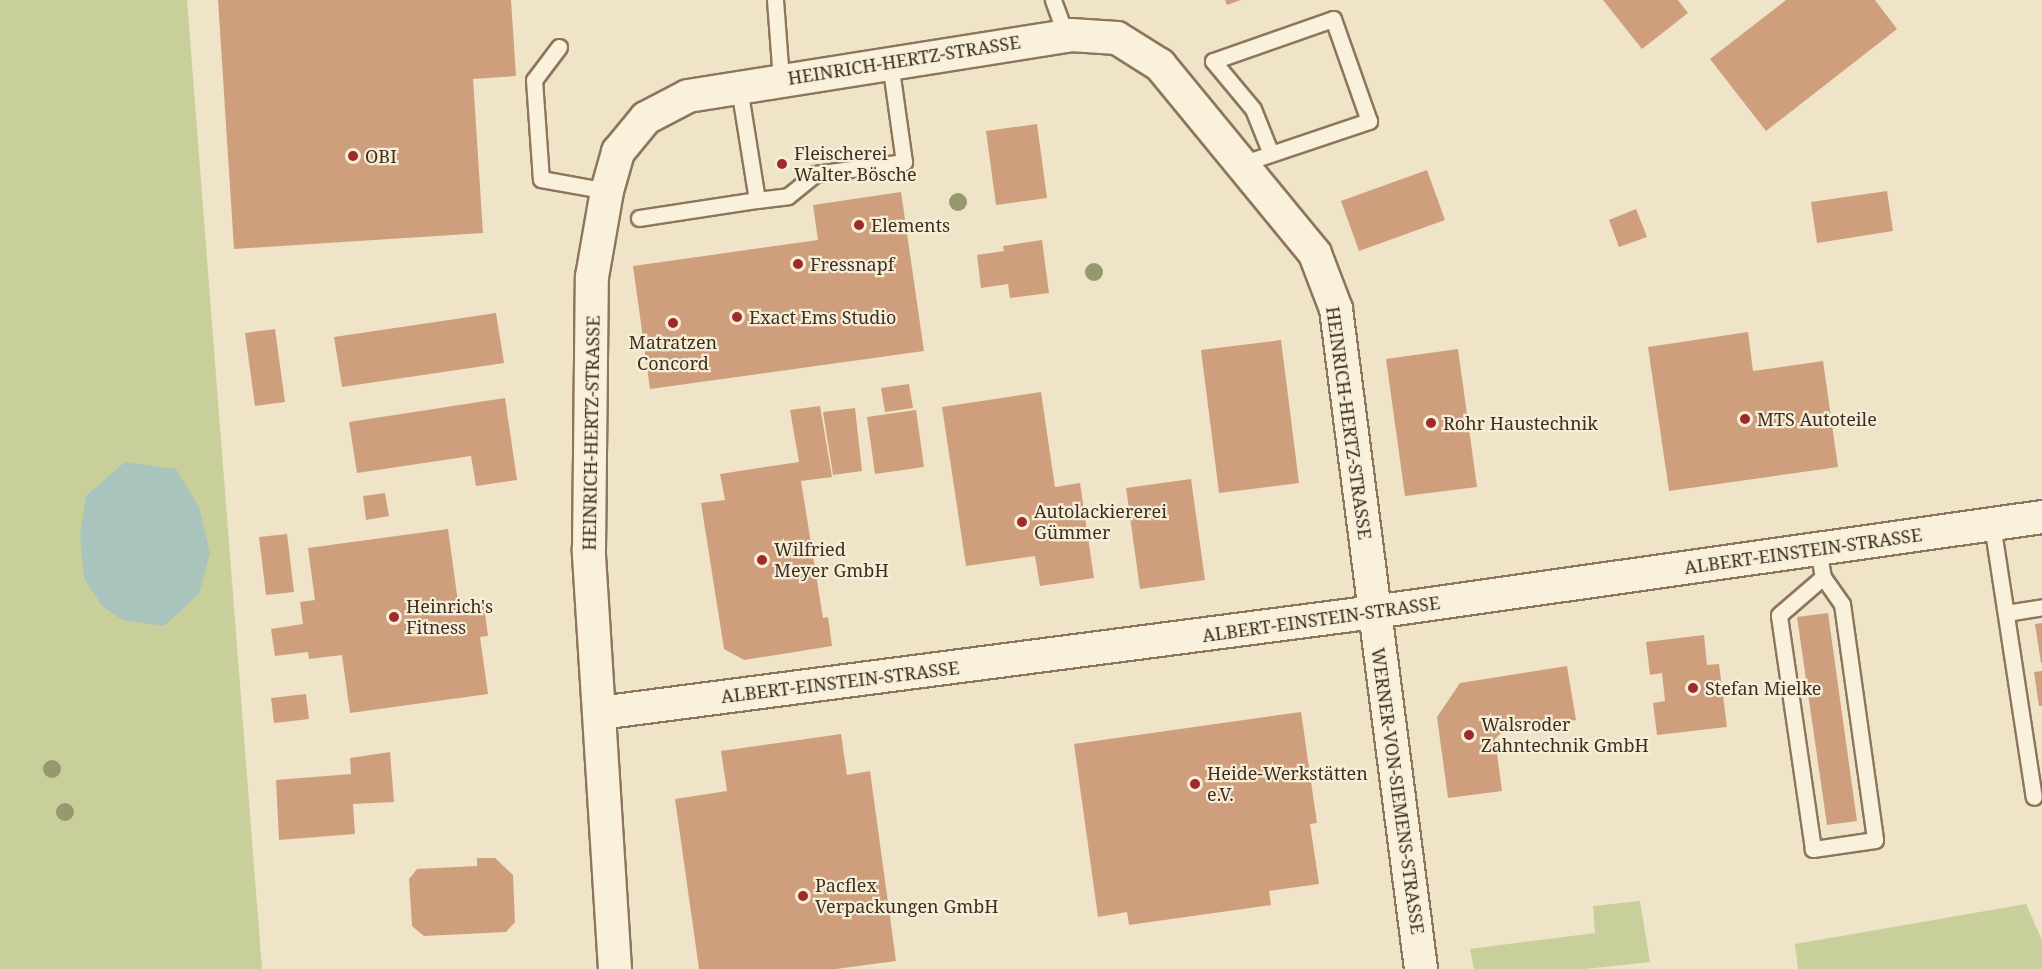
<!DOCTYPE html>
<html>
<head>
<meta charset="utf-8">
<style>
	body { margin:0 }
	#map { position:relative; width:2042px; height:969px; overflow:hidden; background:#f0e4c8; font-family:"Noto Serif",serif }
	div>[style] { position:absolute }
	.green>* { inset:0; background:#c9cf9b }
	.water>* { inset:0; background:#a9c4bc }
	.building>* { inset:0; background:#cf9f7d }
	.roads { filter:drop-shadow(2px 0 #8d765c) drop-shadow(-2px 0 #8d765c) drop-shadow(0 2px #8d765c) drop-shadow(0 -2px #8d765c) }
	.service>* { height:15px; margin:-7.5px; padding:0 7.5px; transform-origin:7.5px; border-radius:7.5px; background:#faf1dc }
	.minor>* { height:32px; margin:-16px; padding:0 16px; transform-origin:16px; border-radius:16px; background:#faf1dc }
	.trees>* { width:18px; height:18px; margin:-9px; border-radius:50%; background:#96986f }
	.dots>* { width:16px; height:16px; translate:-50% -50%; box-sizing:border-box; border:3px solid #f7eed8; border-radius:50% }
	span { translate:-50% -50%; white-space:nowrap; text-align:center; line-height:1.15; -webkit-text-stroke:4.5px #f7eed8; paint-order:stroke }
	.street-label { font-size:18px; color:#3d2e20 }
	.poi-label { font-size:18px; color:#3d2e20 }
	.left { translate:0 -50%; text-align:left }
</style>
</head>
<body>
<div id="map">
	<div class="green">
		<i style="clip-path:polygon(0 0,187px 0,262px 969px,0 969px)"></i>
		<i style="clip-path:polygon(1640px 901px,1650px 962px,1585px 969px,1474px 969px,1470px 949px,1595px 933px,1593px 906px)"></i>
		<i style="clip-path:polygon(2026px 904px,2042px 940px,2042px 969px,1798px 969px,1795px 944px)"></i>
	</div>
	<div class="water">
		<i style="clip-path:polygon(125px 462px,176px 469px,199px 507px,210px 553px,199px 594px,164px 626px,122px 620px,102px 606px,84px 578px,80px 536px,86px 496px)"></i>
	</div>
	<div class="building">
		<i style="clip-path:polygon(218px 0,511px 0,516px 76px,473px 79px,483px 233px,234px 249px)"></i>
		<i style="clip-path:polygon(1225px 0,1241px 0,1227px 5px)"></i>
		<i style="clip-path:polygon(1603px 0,1678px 0,1688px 13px,1642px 49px)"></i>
		<i style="clip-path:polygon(1786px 0,1875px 0,1897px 29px,1766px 131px,1710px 59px)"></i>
		<i style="clip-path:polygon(1037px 124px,1047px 198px,996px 205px,986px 131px)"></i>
		<i style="clip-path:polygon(1427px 170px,1445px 220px,1359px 251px,1341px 201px)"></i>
		<i style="clip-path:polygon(1887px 191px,1893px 231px,1817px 243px,1811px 202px)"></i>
		<i style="clip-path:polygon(901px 192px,924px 351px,650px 389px,633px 266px,818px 240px,813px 205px)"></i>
		<i style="clip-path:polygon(1636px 209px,1647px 237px,1619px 247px,1609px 220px)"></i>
		<i style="clip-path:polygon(1042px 240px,1049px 293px,1010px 298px,1008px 284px,981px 288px,977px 255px,1004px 251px,1003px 246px)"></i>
		<i style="clip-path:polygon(496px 313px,504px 363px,342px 387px,334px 337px)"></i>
		<i style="clip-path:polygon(275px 329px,285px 402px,255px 406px,245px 333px)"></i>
		<i style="clip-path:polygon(1748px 332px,1753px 371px,1823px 361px,1838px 467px,1669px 491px,1648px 347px)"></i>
		<i style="clip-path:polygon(1281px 340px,1299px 483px,1219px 493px,1201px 350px)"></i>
		<i style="clip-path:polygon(1458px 349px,1477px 487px,1405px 496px,1386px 359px)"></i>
		<i style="clip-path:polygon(909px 384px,913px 408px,885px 412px,881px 388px)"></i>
		<i style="clip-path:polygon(1041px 392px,1055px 487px,1080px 483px,1094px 578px,1040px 586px,1035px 556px,966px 566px,942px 407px)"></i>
		<i style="clip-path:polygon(505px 398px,517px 480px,476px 486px,471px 456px,357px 473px,349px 422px)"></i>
		<i style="clip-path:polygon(820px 406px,832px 477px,801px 481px,823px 618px,828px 617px,832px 646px,744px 660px,724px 649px,701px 503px,725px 500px,720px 474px,799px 462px,790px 410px)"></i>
		<i style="clip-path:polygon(855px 408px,862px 471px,833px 475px,823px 412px)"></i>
		<i style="clip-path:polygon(916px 410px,924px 467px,875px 474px,867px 417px)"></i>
		<i style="clip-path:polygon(1191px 479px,1205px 580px,1140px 589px,1126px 488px)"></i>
		<i style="clip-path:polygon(385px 493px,389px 516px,366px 520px,363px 496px)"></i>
		<i style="clip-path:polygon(448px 529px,459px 609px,484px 606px,488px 636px,480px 637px,488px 694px,350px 713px,342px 655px,309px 659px,308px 652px,275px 656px,271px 629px,303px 624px,300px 602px,315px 600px,308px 548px)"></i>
		<i style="clip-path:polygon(287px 534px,294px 592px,266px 595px,259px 537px)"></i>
		<i style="clip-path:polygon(1828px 613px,1857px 821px,1827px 825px,1797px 617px)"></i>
		<i style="clip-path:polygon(2042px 623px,2042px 663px,2041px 663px,2035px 624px)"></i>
		<i style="clip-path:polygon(1704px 635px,1707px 665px,1719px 664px,1727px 727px,1657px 735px,1653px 703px,1665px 701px,1662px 673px,1650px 675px,1646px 642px)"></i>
		<i style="clip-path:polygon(1567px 666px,1576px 720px,1503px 731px,1495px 739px,1502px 791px,1448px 798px,1437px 717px,1460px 683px)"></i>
		<i style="clip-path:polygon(2042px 671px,2042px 706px,2039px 706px,2034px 672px)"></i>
		<i style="clip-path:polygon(306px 694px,309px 719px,274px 723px,271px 698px)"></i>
		<i style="clip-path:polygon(1301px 712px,1317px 823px,1310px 824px,1319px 884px,1269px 891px,1271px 905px,1129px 925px,1127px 912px,1098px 917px,1074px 744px)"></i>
		<i style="clip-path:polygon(841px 734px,847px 775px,870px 771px,896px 961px,836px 969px,699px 969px,675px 799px,727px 791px,721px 751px)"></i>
		<i style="clip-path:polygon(390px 752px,394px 802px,353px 804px,355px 834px,279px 840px,276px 780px,351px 774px,350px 758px)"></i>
		<i style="clip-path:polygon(477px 858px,495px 858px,513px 875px,515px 922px,506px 932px,424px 936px,412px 926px,409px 879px,417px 869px,477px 866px)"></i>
	</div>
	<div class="roads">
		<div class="service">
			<i style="left:775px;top:0;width:79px;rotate:85.7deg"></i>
			<i style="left:1053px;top:0;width:38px;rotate:70deg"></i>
			<i style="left:559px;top:47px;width:41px;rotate:127.1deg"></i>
			<i style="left:534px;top:80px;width:99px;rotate:86deg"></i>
			<i style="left:541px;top:179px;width:67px;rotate:10.3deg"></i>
			<i style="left:1244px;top:163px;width:132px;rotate:-18.6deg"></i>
			<i style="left:1369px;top:121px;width:108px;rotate:-109.4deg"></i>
			<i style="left:1333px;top:19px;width:127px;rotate:160.7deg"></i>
			<i style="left:1213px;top:61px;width:62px;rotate:50.2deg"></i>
			<i style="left:1253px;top:109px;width:48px;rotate:68.2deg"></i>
			<i style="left:757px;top:200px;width:31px;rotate:-7deg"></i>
			<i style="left:788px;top:196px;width:35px;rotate:-39deg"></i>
			<i style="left:815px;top:174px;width:90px;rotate:-7.7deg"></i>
			<i style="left:904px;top:162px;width:101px;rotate:-98deg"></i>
			<i style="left:639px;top:218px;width:119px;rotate:-8.7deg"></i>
			<i style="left:757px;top:200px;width:114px;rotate:-99.1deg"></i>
			<i style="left:1992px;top:524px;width:276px;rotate:81.3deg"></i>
			<i style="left:1818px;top:549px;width:28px;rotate:80deg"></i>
			<i style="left:1823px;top:577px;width:33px;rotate:55deg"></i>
			<i style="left:1842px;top:604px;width:238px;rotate:82deg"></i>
			<i style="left:1875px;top:840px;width:63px;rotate:171.7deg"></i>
			<i style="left:1813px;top:849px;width:236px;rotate:-98.3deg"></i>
			<i style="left:1779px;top:615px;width:58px;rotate:-40.8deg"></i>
			<i style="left:2006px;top:613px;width:36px;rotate:-9deg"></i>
		</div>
		<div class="minor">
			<i style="left:600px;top:713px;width:781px;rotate:-7.43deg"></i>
			<i style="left:1374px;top:612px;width:675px;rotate:-8.09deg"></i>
			<i style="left:615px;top:969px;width:420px;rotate:-93.6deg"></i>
			<i style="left:589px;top:550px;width:273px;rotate:-89.4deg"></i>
			<i style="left:592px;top:277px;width:87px;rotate:-80.1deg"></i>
			<i style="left:607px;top:191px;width:41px;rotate:-74.2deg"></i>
			<i style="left:618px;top:152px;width:44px;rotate:-50.5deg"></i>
			<i style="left:646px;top:118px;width:47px;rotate:-27.6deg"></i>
			<i style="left:688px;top:96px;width:388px;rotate:-9deg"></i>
			<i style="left:1071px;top:35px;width:46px;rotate:3.7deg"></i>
			<i style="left:1117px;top:38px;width:51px;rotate:32.1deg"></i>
			<i style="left:1160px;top:65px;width:244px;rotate:50.6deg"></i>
			<i style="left:1315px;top:254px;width:59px;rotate:69.1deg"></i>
			<i style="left:1336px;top:309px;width:665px;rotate:82.66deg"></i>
		</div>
	</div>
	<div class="trees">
		<i style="left:958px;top:202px"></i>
		<i style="left:1094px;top:272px"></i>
		<i style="left:52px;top:769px"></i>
		<i style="left:65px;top:812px"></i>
	</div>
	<div class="dots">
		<i style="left:353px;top:156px;background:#9e2a2b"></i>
		<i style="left:782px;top:164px;background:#9e2a2b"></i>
		<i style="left:859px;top:225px;background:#9e2a2b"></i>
		<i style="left:798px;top:264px;background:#9e2a2b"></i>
		<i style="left:737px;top:317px;background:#9e2a2b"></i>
		<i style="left:673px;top:323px;background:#9e2a2b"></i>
		<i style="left:1745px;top:419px;background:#9e2a2b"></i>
		<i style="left:1431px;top:423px;background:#9e2a2b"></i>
		<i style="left:1022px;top:522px;background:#9e2a2b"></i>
		<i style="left:762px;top:560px;background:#9e2a2b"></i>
		<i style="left:394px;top:617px;background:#9e2a2b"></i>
		<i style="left:1693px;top:688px;background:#9e2a2b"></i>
		<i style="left:1469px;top:735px;background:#9e2a2b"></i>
		<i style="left:1195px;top:784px;background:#9e2a2b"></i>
		<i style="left:803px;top:896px;background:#9e2a2b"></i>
	</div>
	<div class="street-label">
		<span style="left:904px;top:60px;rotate:-9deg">HEINRICH-HERTZ-STRASSE</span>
		<span style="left:1349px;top:423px;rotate:82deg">HEINRICH-HERTZ-STRASSE</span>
		<span style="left:591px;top:433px;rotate:-89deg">HEINRICH-HERTZ-STRASSE</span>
		<span style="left:1803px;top:551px;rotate:-8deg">ALBERT-EINSTEIN-STRASSE</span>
		<span style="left:1321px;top:619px;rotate:-8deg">ALBERT-EINSTEIN-STRASSE</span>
		<span style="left:840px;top:682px;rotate:-7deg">ALBERT-EINSTEIN-STRASSE</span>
		<span style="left:1398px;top:791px;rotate:82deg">WERNER-VON-SIEMENS-STRASSE</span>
	</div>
	<div class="poi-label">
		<span class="left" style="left:794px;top:164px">Fleischerei<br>Walter Bösche</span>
		<span class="left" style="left:365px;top:156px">OBI</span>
		<span class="left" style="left:871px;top:225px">Elements</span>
		<span class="left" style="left:810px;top:264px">Fressnapf</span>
		<span class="left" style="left:749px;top:317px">Exact Ems Studio</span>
		<span style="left:673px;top:353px">Matratzen<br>Concord</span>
		<span class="left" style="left:1757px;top:419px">MTS Autoteile</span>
		<span class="left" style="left:1443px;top:423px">Rohr Haustechnik</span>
		<span class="left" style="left:1034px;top:522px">Autolackiererei<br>Gümmer</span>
		<span class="left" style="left:774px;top:560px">Wilfried<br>Meyer GmbH</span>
		<span class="left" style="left:406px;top:617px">Heinrich's<br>Fitness</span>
		<span class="left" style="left:1705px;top:688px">Stefan Mielke</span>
		<span class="left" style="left:1481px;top:735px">Walsroder<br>Zahntechnik GmbH</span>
		<span class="left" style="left:1207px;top:784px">Heide-Werkstätten<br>e.V.</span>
		<span class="left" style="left:815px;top:896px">Pacflex<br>Verpackungen GmbH</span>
	</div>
</div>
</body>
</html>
